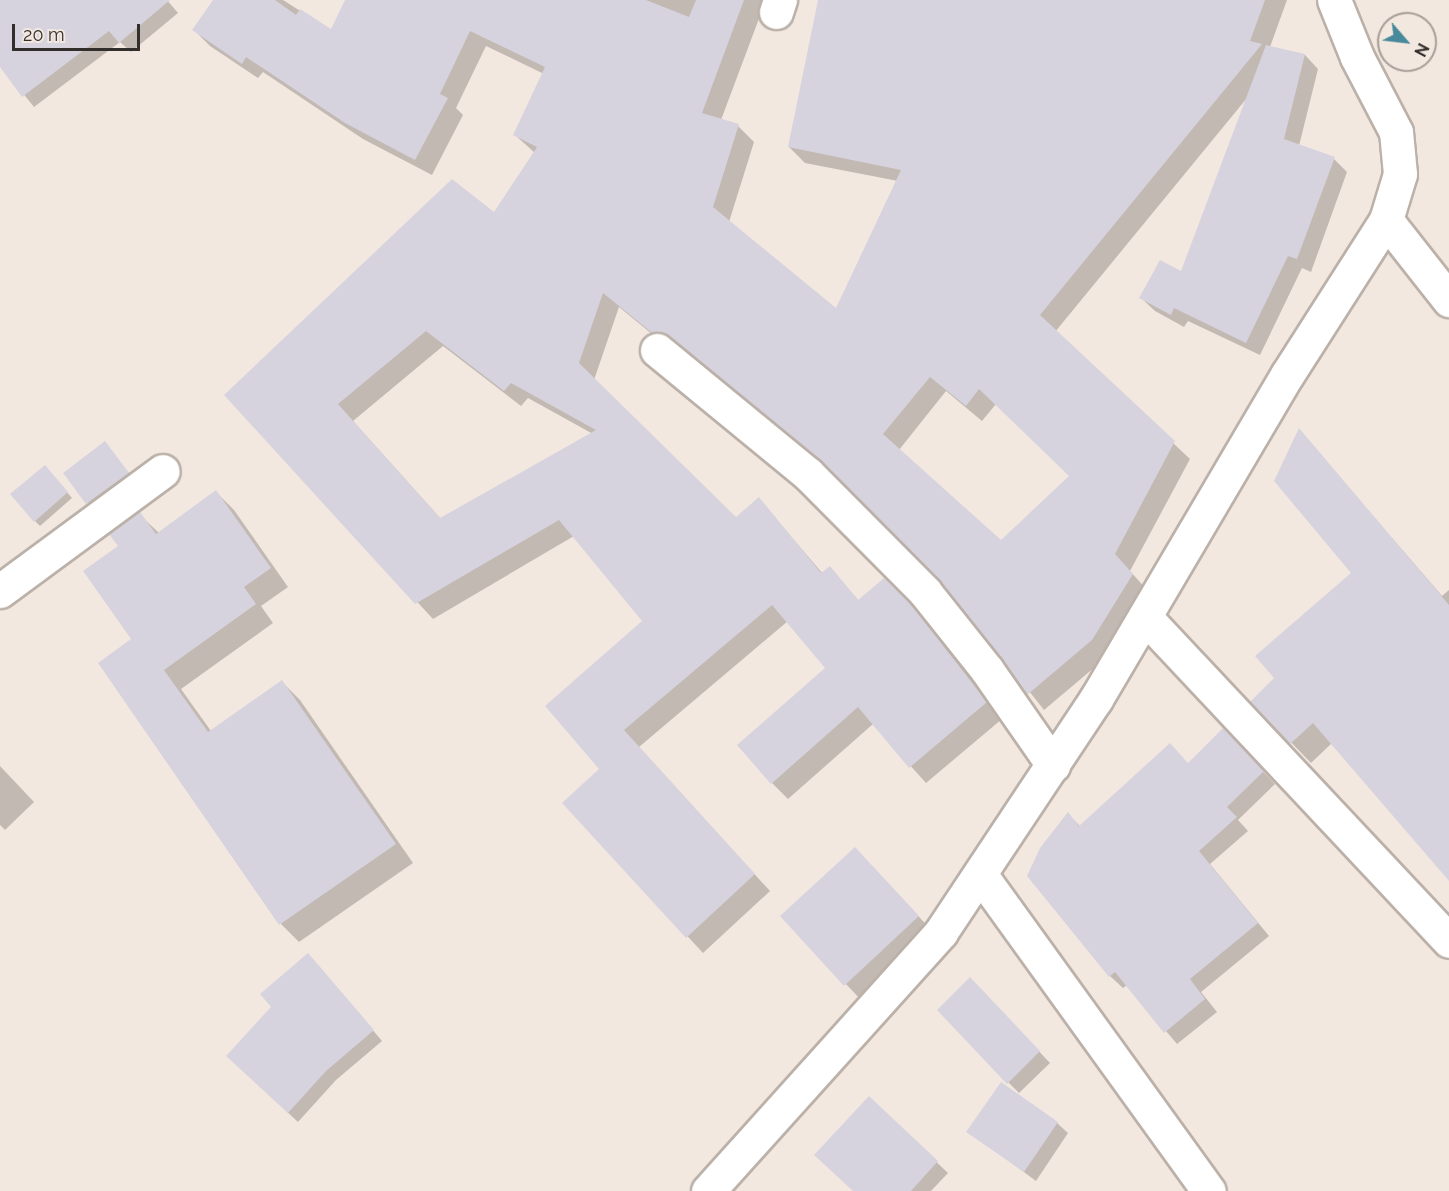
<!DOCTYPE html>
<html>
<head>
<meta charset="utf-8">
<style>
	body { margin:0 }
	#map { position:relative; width:1449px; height:1191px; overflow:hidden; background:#f3e8e0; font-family:Raleway,sans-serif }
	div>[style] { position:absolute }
	.shadow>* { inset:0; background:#0003 }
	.building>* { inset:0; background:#d6d3de }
	.roads { filter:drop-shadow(2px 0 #bbb1a9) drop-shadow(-2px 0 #bbb1a9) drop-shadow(0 2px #bbb1a9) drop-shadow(0 -2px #bbb1a9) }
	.minor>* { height:33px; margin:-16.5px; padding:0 16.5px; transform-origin:16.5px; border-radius:16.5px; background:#fff }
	span { translate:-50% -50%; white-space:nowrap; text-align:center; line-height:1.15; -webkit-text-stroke:4.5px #f3e8e0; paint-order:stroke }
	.north { position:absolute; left:1377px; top:12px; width:60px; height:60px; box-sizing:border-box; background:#f3e8e0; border:2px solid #a69e98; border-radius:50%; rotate:118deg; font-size:16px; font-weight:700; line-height:24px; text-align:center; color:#322e2b }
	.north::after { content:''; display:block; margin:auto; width:21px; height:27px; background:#48899b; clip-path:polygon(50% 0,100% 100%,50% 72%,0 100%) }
	.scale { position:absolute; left:12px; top:24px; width:128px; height:27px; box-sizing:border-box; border:3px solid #322e2b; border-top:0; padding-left:8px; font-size:18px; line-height:21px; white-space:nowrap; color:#322e2b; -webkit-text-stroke:4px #f3e8e0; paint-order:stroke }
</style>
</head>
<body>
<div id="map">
	<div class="shadow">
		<i style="clip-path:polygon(0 0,167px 0,178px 13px,131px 52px,120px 42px,34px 107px,0 65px)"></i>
		<i style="clip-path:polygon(evenodd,215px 0,283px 0,332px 31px,347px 0,766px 0,721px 120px,738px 126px,754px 142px,729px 222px,836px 310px,898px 181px,805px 163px,789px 147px,819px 0,1287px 0,1270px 47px,1305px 55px,1318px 69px,1299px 146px,1334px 159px,1347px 172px,1311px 272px,1302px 268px,1260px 355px,1188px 321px,1184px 327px,1155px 311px,1141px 298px,1182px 274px,1247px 98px,1055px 332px,1190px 459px,1130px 571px,1148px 591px,1108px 656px,1044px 710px,941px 579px,838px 476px,686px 351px,669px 348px,619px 307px,594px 380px,736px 519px,759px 499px,823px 574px,830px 568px,859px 601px,884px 580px,927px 622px,1002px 719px,926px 783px,873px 724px,788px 799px,772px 783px,827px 668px,788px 621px,639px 747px,770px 891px,703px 953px,564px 803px,601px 769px,644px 621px,574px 536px,433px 619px,226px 395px,495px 214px,535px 153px,515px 135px,544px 74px,486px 46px,456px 108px,463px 115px,432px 175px,363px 139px,263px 72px,258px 78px,210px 46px,194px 30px,215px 0,443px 346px,521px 406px,528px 398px,593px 434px,441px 519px,353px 421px,443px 346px,215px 0,946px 391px,982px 421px,996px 404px,1071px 476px,1001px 542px,899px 450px,946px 391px)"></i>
		<i style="clip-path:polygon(1300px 431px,1442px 596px,1449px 590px,1449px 879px,1332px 743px,1311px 763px,1252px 702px,1276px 678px,1353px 574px)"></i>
		<i style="clip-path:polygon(104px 443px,138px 484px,98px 514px,65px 473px)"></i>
		<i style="clip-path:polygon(50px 472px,72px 498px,40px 526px,35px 521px)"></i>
		<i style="clip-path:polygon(216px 492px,234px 510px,288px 587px,261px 606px,273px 623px,181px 689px,211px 731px,282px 682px,300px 700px,413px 863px,299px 942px,281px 924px,133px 639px,120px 546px,139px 514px,159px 533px)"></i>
		<i style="clip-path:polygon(1235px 742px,1275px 784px,1238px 820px,1248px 831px,1210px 864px,1269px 936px,1201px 992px,1217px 1012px,1177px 1044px,1127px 985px,1123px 988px,1110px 976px,1029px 876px,1068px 814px,1080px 826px,1188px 764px)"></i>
		<i style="clip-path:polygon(0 766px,34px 802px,5px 830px,0 825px)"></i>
		<i style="clip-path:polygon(871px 865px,934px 933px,861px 1000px,782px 916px)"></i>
		<i style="clip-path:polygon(318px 965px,382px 1041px,336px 1080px,298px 1122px,238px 1066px)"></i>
		<i style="clip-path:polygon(981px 990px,1050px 1063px,1019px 1093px,1008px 1082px)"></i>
		<i style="clip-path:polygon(869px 1098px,948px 1173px,931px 1191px,854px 1191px)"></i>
		<i style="clip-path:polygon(1057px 1123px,1068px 1133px,1036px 1181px,968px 1131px)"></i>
	</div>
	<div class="building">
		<i style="clip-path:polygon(0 0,170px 0,119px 43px,109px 31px,22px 97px,0 67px)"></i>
		<i style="clip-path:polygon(evenodd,213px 0,275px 0,296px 15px,300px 9px,331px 29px,345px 0,646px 0,689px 17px,696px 0,744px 0,702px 113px,739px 124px,713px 207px,836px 308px,901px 170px,788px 147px,818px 0,1265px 0,1250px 41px,1262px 44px,1040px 315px,1175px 441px,1115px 554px,1133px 574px,1092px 640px,1027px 695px,940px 580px,821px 461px,669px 336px,651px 332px,603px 293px,579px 363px,736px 517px,759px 497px,821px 573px,830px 566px,858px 600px,884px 578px,911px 604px,987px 702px,909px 768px,858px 707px,771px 784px,737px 745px,825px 668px,772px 605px,624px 730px,755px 874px,686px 938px,562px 803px,599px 769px,545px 706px,642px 621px,559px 520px,415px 604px,224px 395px,452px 179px,494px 212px,537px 147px,513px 135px,545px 67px,470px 31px,440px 94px,448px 98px,415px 160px,345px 123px,246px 57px,242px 64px,192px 30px,213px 0,426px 331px,504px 391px,511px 383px,596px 430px,440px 518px,338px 404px,426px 331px,213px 0,930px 377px,966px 406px,979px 389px,1069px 476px,1001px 540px,883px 434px,930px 377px)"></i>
		<i style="clip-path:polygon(1266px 45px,1305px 54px,1284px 139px,1335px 157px,1297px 259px,1288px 256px,1246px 343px,1174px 308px,1171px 315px,1139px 298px,1160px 260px,1181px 271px)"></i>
		<i style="clip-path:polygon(1299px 428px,1449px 605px,1449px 881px,1313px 723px,1290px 744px,1250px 702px,1274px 678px,1255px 656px,1351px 573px,1274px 481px)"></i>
		<i style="clip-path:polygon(105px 441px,129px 473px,86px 504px,63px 473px)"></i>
		<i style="clip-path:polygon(45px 465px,68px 492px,34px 522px,10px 494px)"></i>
		<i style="clip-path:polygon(216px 490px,271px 568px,244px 587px,256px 604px,164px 670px,208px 732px,282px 680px,396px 844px,279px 925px,98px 663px,131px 639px,83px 571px,118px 546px,109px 534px,140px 512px,156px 534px)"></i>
		<i style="clip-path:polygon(1223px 728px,1264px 771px,1227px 807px,1237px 817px,1199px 851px,1258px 923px,1190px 979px,1205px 999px,1164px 1033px,1115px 972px,1109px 977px,1027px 876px,1040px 848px,1068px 812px,1079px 826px,1170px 743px,1188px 763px)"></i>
		<i style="clip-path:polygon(855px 847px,919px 916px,844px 986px,780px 916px)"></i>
		<i style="clip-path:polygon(308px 953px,374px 1030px,326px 1071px,288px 1113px,226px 1056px,271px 1007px,260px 994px)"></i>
		<i style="clip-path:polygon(970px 977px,1040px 1051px,1007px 1084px,937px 1010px)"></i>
		<i style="clip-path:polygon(1001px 1082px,1058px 1122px,1024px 1172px,966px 1132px)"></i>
		<i style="clip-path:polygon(869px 1096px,938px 1161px,911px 1191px,853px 1191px,814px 1155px)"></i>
	</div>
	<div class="roads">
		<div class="minor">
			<i style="left:776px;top:12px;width:13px;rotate:-72deg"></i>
			<i style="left:1386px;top:220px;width:102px;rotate:51.8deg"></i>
			<i style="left:657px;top:350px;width:195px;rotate:39.4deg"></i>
			<i style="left:808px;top:474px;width:166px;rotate:45.2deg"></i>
			<i style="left:925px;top:592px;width:100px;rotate:51.5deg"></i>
			<i style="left:987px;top:670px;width:116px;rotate:55.2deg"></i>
			<i style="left:0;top:591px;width:202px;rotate:-36.4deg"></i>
			<i style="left:1145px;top:617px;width:444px;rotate:46.8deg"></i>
			<i style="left:980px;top:874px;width:391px;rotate:54.2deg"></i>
			<i style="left:708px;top:1191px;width:348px;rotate:-48deg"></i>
			<i style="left:941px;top:932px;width:280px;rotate:-56.4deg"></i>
			<i style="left:1096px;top:699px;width:376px;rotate:-59.5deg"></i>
			<i style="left:1287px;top:375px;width:184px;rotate:-57.4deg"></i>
			<i style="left:1386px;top:220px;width:48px;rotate:-73.1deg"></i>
			<i style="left:1400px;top:174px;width:42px;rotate:-95.4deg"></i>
			<i style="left:1396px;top:132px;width:85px;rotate:-117.5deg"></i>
			<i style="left:1357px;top:57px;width:61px;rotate:-112deg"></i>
		</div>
	</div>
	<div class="north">N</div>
	<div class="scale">20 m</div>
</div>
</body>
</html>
